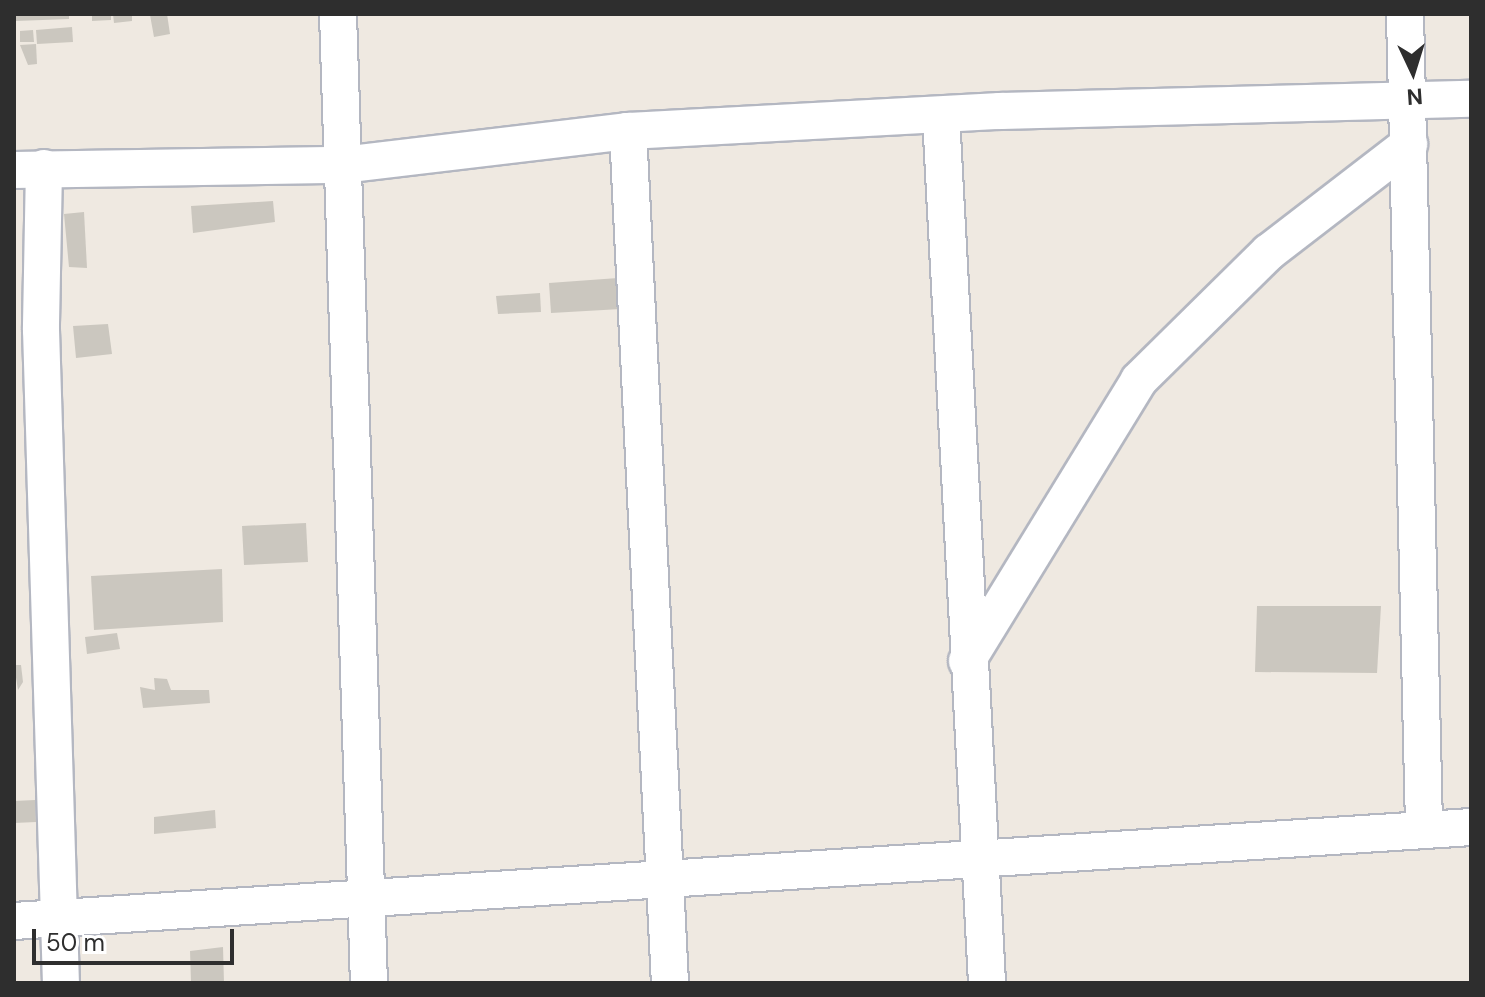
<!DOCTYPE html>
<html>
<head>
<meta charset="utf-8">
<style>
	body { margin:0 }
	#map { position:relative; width:1485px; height:997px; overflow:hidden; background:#efe9e1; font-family:"DM Sans",sans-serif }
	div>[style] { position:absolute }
	.building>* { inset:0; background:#cbc7bf }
	.roads { filter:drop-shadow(2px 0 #b4b7c1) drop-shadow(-2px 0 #b4b7c1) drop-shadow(0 2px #b4b7c1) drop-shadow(0 -2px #b4b7c1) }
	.minor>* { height:36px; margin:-18px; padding:0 18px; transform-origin:18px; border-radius:18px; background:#fff }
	span { translate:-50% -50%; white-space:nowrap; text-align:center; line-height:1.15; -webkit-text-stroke:6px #fff; paint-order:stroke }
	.frame { position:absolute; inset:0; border:16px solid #2e2e2e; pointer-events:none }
	.north { position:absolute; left:1373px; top:32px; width:80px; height:80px; -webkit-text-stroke:6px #fff; paint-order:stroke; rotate:176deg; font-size:22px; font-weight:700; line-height:32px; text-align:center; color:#2e2e2e }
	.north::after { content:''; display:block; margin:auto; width:28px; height:36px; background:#2e2e2e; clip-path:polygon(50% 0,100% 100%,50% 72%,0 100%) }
	.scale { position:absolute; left:32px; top:929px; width:202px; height:36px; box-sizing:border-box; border:4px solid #2e2e2e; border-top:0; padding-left:10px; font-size:24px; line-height:28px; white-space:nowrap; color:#2e2e2e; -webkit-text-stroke:6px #fff; paint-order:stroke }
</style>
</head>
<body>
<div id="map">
	<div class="building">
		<i style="clip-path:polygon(16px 14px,69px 14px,69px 19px,16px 21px)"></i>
		<i style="clip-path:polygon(92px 14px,111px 14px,111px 20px,92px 21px)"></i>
		<i style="clip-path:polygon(113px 14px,132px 14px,132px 21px,114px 23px)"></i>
		<i style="clip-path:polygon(167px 14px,170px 34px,154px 37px,150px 15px)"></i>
		<i style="clip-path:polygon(72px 27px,73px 42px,37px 44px,36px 30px)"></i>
		<i style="clip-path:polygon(33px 30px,34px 42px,20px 42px,20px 31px)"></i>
		<i style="clip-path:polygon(36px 44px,37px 64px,28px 65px,20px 45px)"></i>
		<i style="clip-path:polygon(273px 201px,275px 222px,193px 233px,191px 206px)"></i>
		<i style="clip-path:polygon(84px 212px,87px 268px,69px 267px,64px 214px)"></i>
		<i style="clip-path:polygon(618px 278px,621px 309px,551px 313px,549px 283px)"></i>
		<i style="clip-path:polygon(540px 293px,541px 312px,498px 314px,496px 296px)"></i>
		<i style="clip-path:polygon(108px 324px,112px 354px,76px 358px,73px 326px)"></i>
		<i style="clip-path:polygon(306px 523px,308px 562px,244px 565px,242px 526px)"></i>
		<i style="clip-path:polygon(222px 569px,223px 622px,94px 630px,91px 576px)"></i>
		<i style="clip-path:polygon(1257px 606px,1381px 606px,1377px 673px,1255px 672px)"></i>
		<i style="clip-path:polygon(117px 633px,120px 649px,87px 654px,85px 637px)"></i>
		<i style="clip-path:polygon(14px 665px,21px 665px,23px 682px,18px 690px)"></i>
		<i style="clip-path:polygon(154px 678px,167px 679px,171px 690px,209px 690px,210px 703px,143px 708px,140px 687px,155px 690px)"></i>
		<i style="clip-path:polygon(35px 800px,36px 822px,14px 823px,14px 801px)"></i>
		<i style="clip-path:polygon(215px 810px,216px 828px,154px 834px,154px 817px)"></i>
		<i style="clip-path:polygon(223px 947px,224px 983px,191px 983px,190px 951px)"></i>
	</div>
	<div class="roads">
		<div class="minor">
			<i style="left:338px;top:14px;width:969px;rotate:88.17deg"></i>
			<i style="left:1405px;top:14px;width:813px;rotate:88.66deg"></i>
			<i style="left:941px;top:116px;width:868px;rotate:86.96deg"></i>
			<i style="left:628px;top:131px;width:853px;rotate:87.18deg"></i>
			<i style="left:44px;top:168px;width:162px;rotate:91.1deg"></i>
			<i style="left:41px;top:330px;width:653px;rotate:88.25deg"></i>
			<i style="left:14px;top:170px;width:328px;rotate:-0.9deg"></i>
			<i style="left:342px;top:165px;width:288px;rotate:-6.8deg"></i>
			<i style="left:628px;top:131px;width:373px;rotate:-3.1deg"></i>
			<i style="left:1000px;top:111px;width:471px;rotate:-1.5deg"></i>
			<i style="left:967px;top:661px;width:329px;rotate:-58.5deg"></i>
			<i style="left:1139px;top:380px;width:182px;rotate:-44.6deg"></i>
			<i style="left:1269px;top:252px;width:177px;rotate:-37.6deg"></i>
			<i style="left:14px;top:921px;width:1460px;rotate:-3.69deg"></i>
		</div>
	</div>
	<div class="frame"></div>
	<div class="north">N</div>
	<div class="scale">50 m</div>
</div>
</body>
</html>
